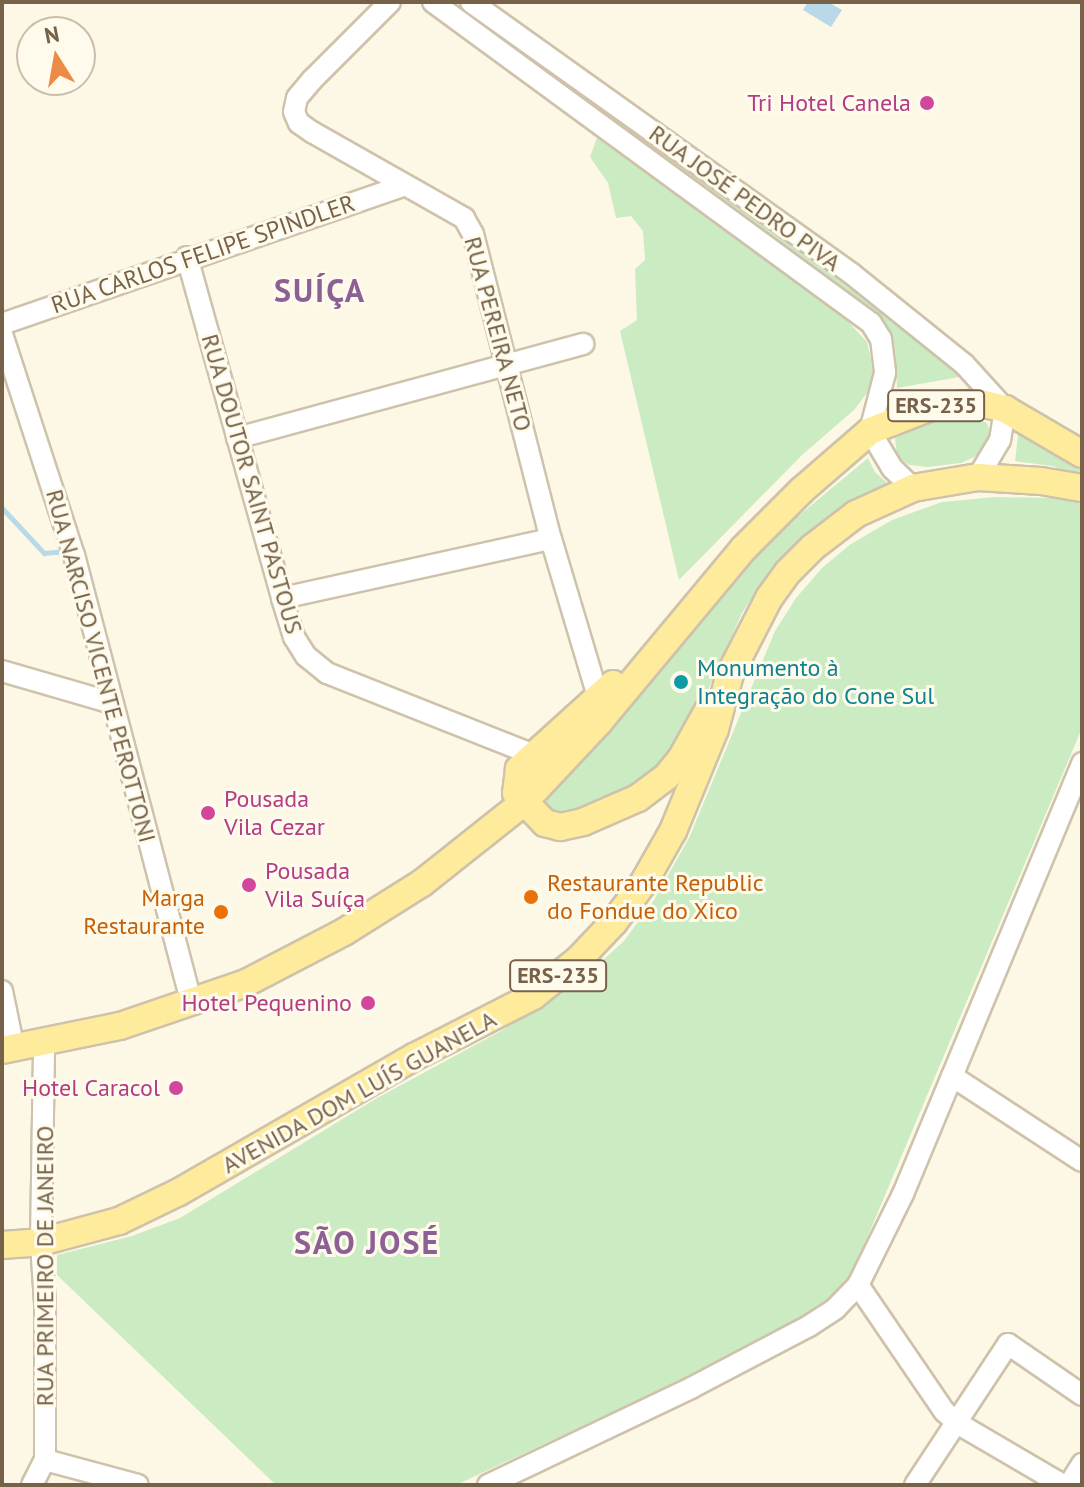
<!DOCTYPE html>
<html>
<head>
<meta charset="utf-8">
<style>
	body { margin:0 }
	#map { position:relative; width:1084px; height:1487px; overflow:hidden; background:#fdf8e5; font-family:"PT Sans",sans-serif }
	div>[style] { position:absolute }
	.green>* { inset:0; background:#cbebc3 }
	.water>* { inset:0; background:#b9d8e8 }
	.stream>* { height:5px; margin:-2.5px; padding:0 2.5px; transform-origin:2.5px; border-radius:2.5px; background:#b9d8e8 }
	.roads { filter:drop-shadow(2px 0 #cfc2ab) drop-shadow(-2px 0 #cfc2ab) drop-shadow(0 2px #cfc2ab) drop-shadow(0 -2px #cfc2ab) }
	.minor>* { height:20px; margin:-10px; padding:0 10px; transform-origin:10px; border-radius:10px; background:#fff }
	.major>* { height:26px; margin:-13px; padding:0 13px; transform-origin:13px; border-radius:13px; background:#feec9c }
	.dots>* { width:22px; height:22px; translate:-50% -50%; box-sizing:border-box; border:4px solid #fffbec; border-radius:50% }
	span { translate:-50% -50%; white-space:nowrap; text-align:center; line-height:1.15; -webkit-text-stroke:6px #fffbec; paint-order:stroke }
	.shield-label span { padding:2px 6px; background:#fffbec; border:2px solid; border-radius:6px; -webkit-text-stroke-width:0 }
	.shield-label { font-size:22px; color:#776249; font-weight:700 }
	.hotel-label { font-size:24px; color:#b23c85 }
	.right { translate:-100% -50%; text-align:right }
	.left { translate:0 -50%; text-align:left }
	.street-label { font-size:24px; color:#776249 }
	.culture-label { font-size:24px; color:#0d838f }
	.food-label { font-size:24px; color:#c56008 }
	.district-label { font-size:32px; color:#8c6094; font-weight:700; letter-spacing:2px }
	.frame { position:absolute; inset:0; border:4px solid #776249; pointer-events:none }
	.north { position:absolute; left:16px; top:16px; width:80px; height:80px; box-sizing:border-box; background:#fffbec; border:2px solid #c9beab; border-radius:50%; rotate:349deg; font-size:22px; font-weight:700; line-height:32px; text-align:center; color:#776249 }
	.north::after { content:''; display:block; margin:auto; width:28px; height:36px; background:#eb8b46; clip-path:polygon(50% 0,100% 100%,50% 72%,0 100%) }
</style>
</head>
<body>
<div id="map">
	<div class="green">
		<i style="clip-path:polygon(606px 111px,843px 281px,965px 376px,897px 388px,895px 350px,883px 323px,872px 312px,602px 117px)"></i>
		<i style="clip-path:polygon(597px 138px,839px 312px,867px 342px,871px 359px,873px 375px,867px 393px,854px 410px,802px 455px,679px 580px,620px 331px,637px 320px,635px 269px,645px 260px,643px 231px,631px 216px,616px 218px,608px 183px,590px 157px)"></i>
		<i style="clip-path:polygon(971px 416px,987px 423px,991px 435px,984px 450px,974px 457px,961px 463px,928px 467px,909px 465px,897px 456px,895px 439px,906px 428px,932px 418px)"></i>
		<i style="clip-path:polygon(1019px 427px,1082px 465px,1082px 477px,1052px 466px,1015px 461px)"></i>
		<i style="clip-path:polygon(868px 458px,875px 472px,887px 483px,830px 514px,772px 567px,742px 613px,699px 710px,676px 748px,633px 787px,588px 809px,554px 816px,537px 806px,592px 748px,730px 581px,785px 527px)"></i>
		<i style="clip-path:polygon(995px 497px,1054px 498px,1082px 504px,1082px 728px,848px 1283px,819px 1316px,456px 1485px,276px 1485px,57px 1275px,57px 1255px,132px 1236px,180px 1218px,377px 1098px,501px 1031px,583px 978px,624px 941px,654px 900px,689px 838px,775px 631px,796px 598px,822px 568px,851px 544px,892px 520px,942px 502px)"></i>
	</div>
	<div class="water">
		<i style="clip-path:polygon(808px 2px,828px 2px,842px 10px,831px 27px,803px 10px)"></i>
	</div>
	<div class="stream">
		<i style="left:2px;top:508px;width:62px;rotate:47deg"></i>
		<i style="left:44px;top:553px;width:22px;rotate:-5deg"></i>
	</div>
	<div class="roads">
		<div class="minor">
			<i style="left:390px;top:2px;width:110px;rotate:135deg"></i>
			<i style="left:312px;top:80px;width:23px;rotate:130deg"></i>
			<i style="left:297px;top:98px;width:14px;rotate:102deg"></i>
			<i style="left:294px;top:112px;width:12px;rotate:66deg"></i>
			<i style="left:299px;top:123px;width:16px;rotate:35deg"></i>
			<i style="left:312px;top:132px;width:175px;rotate:29.5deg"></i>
			<i style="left:464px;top:218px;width:18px;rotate:61deg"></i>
			<i style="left:473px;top:234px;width:315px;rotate:75.7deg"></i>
			<i style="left:551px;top:539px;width:165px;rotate:73.4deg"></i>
			<i style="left:433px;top:2px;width:543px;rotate:36.24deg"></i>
			<i style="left:871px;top:323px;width:19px;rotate:58deg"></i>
			<i style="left:881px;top:339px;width:34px;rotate:83deg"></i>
			<i style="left:885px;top:373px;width:60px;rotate:104.5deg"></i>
			<i style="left:870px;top:431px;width:43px;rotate:59.3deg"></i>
			<i style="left:892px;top:468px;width:29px;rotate:44deg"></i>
			<i style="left:471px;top:2px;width:468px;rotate:35.5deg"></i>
			<i style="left:852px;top:274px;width:144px;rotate:38.8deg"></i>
			<i style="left:964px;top:364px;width:61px;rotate:47.7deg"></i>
			<i style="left:1005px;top:409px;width:31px;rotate:99deg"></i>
			<i style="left:1000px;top:440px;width:43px;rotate:120.7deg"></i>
			<i style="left:187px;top:257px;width:354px;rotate:74.4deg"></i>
			<i style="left:282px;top:598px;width:41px;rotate:72.9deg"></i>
			<i style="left:294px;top:637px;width:22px;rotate:58deg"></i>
			<i style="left:306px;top:656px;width:27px;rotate:39deg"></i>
			<i style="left:327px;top:673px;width:220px;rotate:21.6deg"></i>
			<i style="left:2px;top:324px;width:426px;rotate:-19deg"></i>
			<i style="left:2px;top:334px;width:232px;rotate:72deg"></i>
			<i style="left:74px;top:555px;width:461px;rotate:75.3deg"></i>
			<i style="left:237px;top:438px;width:359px;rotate:-15.2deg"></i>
			<i style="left:282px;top:598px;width:275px;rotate:-12.4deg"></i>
			<i style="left:2px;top:671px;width:115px;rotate:16.2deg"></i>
			<i style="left:2px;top:991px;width:59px;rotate:78.3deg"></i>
			<i style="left:952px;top:1076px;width:155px;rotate:33.2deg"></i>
			<i style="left:858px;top:1285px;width:153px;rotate:55.7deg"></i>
			<i style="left:944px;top:1411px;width:18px;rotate:43deg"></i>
			<i style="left:957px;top:1423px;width:123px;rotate:30.3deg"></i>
			<i style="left:45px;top:1460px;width:96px;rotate:15deg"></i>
			<i style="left:32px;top:1485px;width:28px;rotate:-63deg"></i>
			<i style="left:45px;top:1460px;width:157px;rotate:-90deg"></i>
			<i style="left:45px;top:1303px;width:61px;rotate:-93.8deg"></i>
			<i style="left:41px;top:1242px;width:198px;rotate:-89.1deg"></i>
			<i style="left:488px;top:1485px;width:225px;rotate:-25.5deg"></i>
			<i style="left:691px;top:1388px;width:133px;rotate:-27.7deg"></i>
			<i style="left:809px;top:1326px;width:31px;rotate:-33deg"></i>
			<i style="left:835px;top:1309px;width:33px;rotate:-46deg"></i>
			<i style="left:858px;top:1285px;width:102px;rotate:-63.7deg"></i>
			<i style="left:903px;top:1194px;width:467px;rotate:-67.4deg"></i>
			<i style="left:915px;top:1485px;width:169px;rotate:-56.6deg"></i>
			<i style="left:1008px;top:1344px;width:90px;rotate:34.6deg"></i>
			<i style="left:1069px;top:1485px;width:25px;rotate:-58deg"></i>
		</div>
		<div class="major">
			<i style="left:613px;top:684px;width:127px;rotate:137.9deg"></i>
			<i style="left:519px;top:769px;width:24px;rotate:97deg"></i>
			<i style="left:516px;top:793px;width:42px;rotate:46deg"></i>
			<i style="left:545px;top:823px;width:16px;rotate:15deg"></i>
			<i style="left:560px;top:827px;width:24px;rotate:-12deg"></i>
			<i style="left:583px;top:822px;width:60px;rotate:-23.6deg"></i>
			<i style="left:638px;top:798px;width:36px;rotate:-37deg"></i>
			<i style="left:667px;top:776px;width:22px;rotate:-51deg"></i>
			<i style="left:681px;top:759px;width:54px;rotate:-61deg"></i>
			<i style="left:2px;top:1050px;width:120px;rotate:-11.5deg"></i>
			<i style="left:120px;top:1026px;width:133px;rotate:-18.8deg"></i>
			<i style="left:246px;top:983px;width:110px;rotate:-27.5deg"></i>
			<i style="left:344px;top:932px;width:92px;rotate:-32.1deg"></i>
			<i style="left:422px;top:883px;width:129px;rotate:-38.4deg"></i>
			<i style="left:523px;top:803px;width:111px;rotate:-46.8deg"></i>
			<i style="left:599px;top:722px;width:225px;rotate:-50.2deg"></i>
			<i style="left:743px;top:549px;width:83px;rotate:-45deg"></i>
			<i style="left:802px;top:490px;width:90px;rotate:-40.9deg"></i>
			<i style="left:870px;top:431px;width:66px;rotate:-21.5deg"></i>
			<i style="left:931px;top:407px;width:49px;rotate:-4.7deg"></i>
			<i style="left:980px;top:403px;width:26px;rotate:13deg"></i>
			<i style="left:1005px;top:409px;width:89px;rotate:30.3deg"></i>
			<i style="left:2px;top:1245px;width:39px;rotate:-4deg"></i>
			<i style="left:41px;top:1242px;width:81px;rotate:-15.1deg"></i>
			<i style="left:119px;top:1221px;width:67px;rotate:-25.8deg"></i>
			<i style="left:179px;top:1192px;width:271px;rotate:-29.9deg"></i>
			<i style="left:414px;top:1057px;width:134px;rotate:-27.1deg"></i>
			<i style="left:533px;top:996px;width:58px;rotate:-38.7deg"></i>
			<i style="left:578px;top:960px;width:52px;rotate:-46.5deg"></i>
			<i style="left:614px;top:922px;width:50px;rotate:-53.1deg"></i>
			<i style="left:644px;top:882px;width:59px;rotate:-60.4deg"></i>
			<i style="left:673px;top:831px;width:110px;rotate:-67.6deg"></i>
			<i style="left:715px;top:729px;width:57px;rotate:-74.7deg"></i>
			<i style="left:730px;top:674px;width:85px;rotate:-62.8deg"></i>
			<i style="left:769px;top:598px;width:32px;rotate:-54deg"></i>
			<i style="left:788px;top:572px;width:35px;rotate:-45deg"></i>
			<i style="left:813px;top:547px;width:54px;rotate:-37.5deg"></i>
			<i style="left:856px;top:514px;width:63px;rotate:-24.5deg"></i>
			<i style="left:913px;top:488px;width:66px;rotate:-9.6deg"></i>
			<i style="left:978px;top:477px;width:63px;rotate:3.6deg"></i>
			<i style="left:1041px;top:481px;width:42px;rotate:9.7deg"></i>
		</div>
	</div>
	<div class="dots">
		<i style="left:927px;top:103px;background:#d1479c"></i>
		<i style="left:681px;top:682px;background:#0f9aa8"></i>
		<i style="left:208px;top:813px;background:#d1479c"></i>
		<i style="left:249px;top:885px;background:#d1479c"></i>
		<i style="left:531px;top:897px;background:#e8710a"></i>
		<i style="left:221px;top:912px;background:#e8710a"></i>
		<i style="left:368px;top:1003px;background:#d1479c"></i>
		<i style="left:176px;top:1088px;background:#d1479c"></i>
	</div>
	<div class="shield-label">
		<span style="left:936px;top:406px">ERS-235</span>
		<span style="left:558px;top:976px">ERS-235</span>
	</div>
	<div class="hotel-label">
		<span class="right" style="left:911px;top:103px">Tri Hotel Canela</span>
		<span class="left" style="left:224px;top:813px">Pousada<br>Vila Cezar</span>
		<span class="left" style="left:265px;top:885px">Pousada<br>Vila Suíça</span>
		<span class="right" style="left:352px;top:1003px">Hotel Pequenino</span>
		<span class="right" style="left:160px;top:1088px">Hotel Caracol</span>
	</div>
	<div class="street-label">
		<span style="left:745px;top:198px;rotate:36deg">RUA JOSÉ PEDRO PIVA</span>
		<span style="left:203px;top:254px;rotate:-19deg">RUA CARLOS FELIPE SPINDLER</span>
		<span style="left:498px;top:334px;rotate:75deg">RUA PEREIRA NETO</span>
		<span style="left:252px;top:484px;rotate:74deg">RUA DOUTOR SAINT PASTOUS</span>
		<span style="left:101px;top:666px;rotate:75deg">RUA NARCISO VICENTE PEROTTONI</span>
		<span style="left:359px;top:1092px;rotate:-29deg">AVENIDA DOM LUÍS GUANELA</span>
		<span style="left:45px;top:1266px;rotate:-90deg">RUA PRIMEIRO DE JANEIRO</span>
	</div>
	<div class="culture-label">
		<span class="left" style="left:697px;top:682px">Monumento à<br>Integração do Cone Sul</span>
	</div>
	<div class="food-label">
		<span class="left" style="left:547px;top:897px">Restaurante Republic<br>do Fondue do Xico</span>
		<span class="right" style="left:205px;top:912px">Marga<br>Restaurante</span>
	</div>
	<div class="district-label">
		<span style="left:320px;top:290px">SUÍÇA</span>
		<span style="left:367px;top:1242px">SÃO JOSÉ</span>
	</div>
	<div class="frame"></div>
	<div class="north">N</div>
</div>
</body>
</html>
